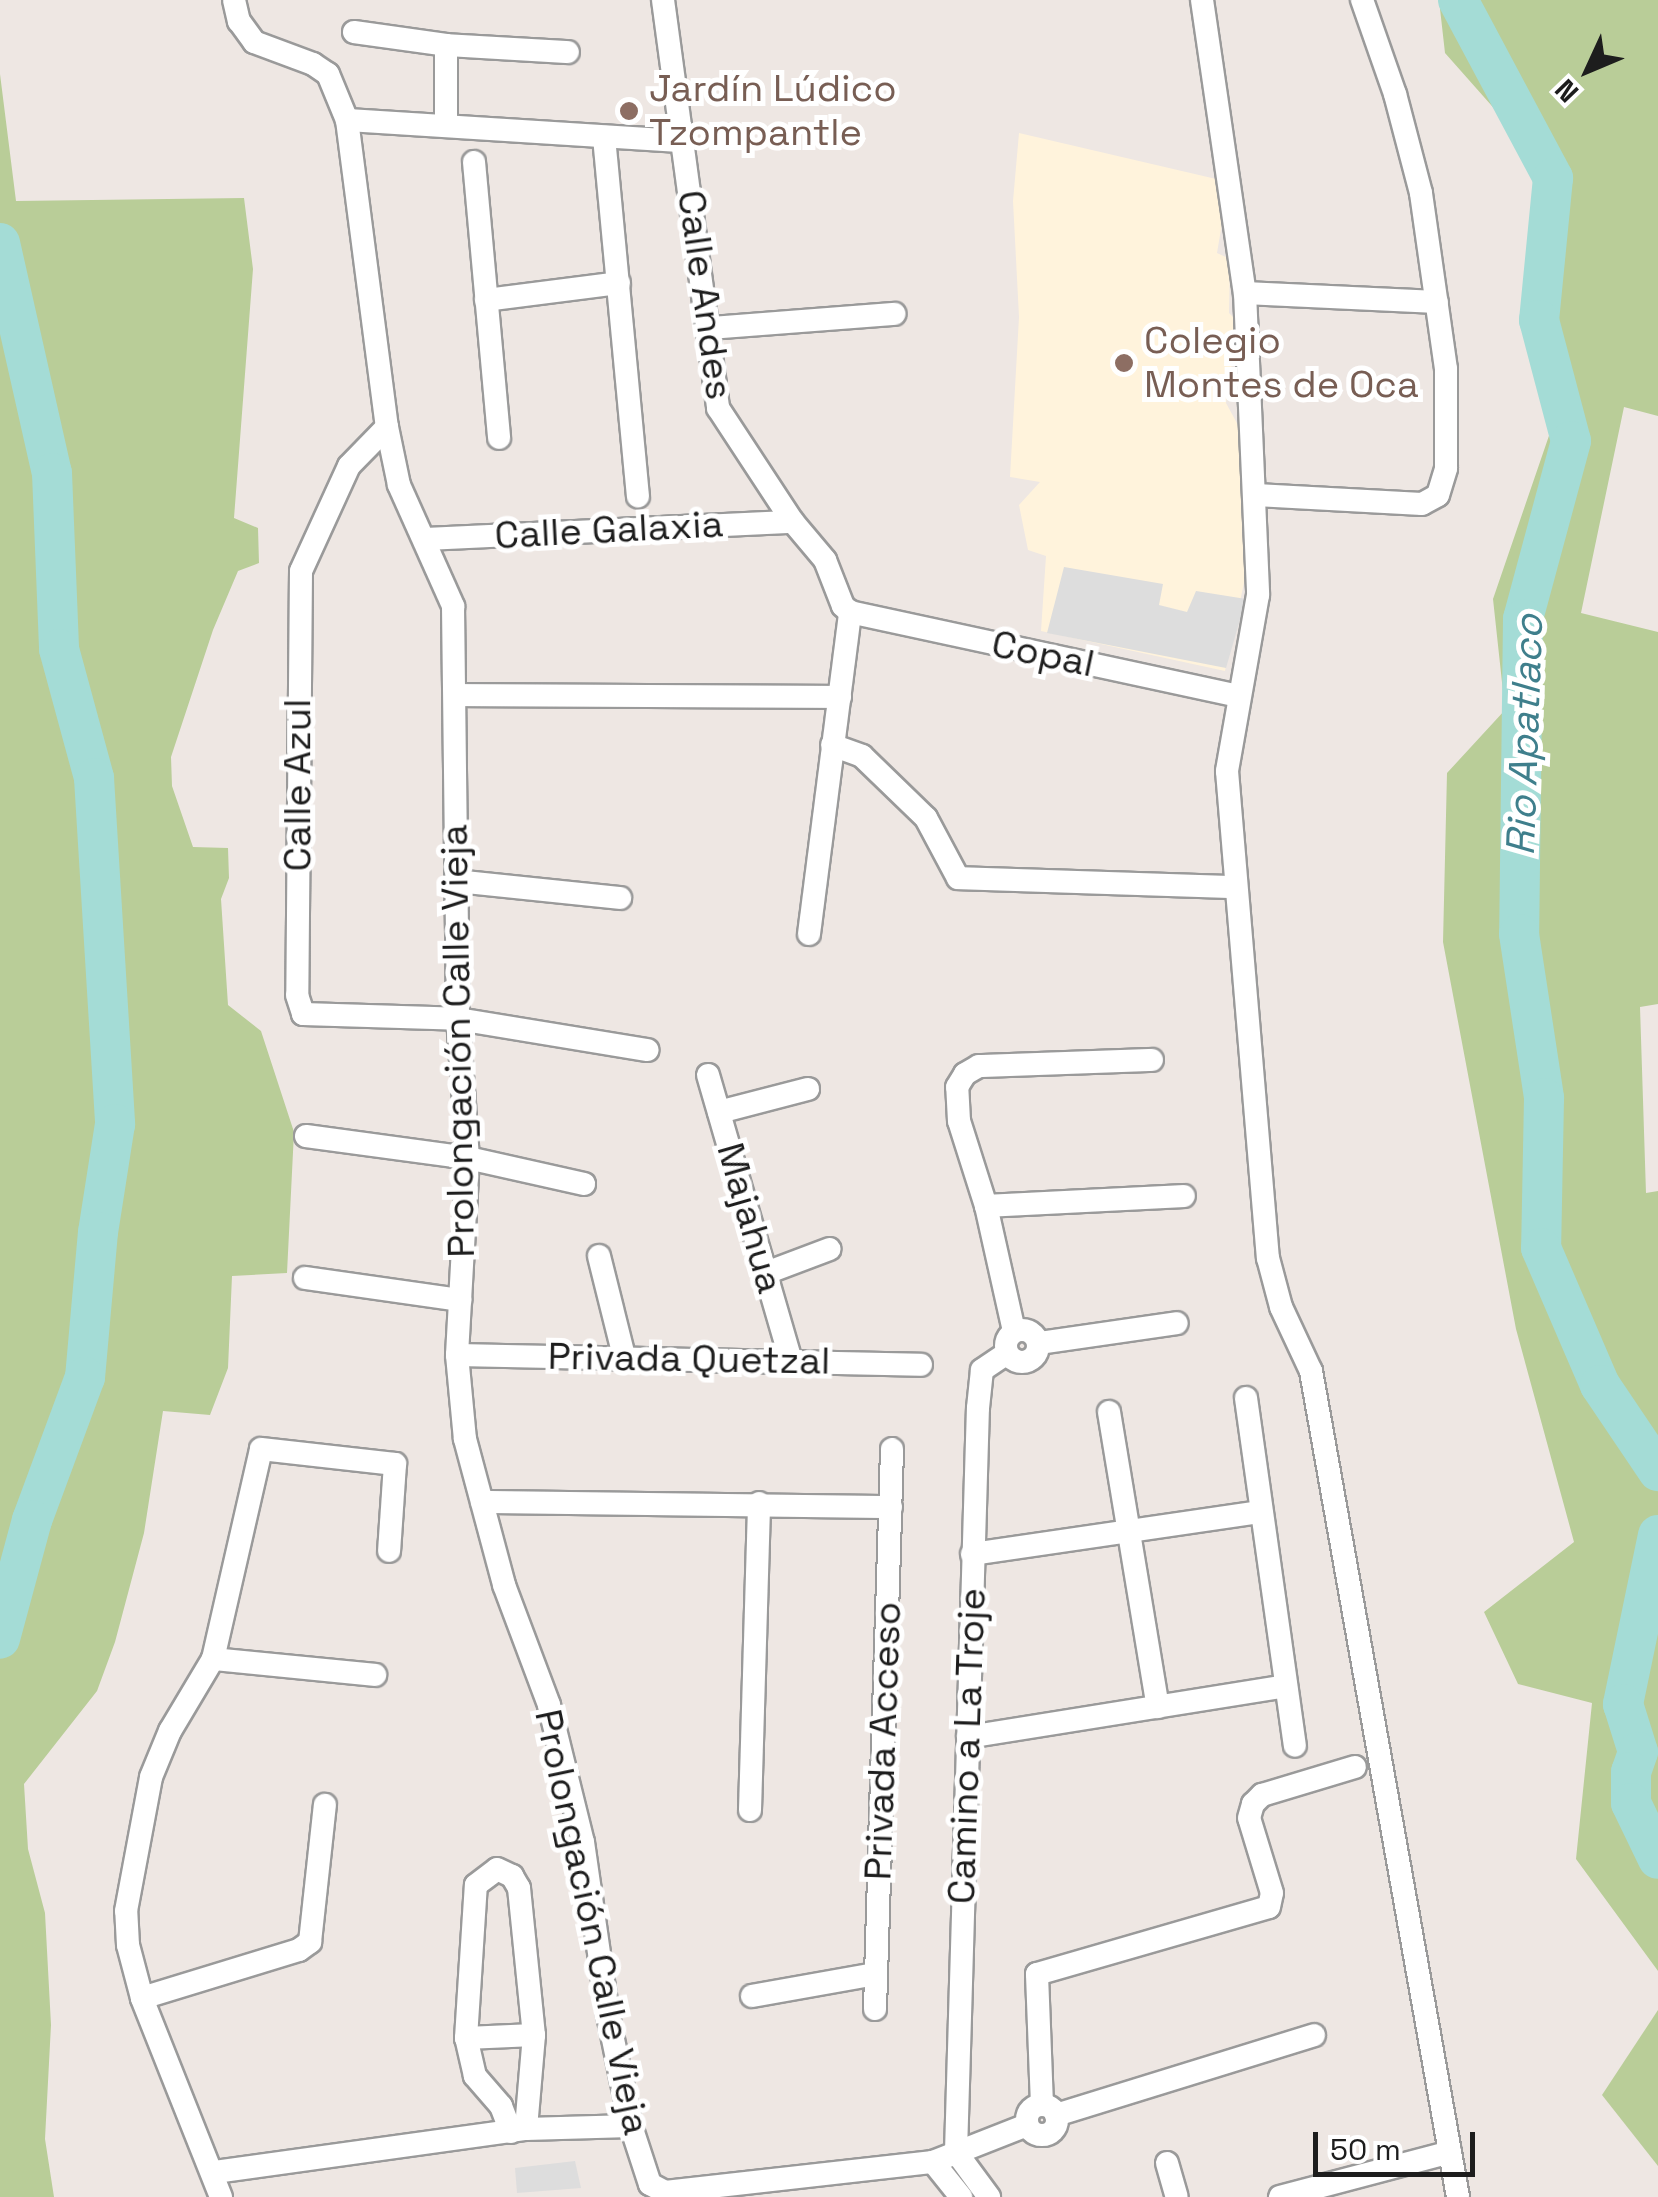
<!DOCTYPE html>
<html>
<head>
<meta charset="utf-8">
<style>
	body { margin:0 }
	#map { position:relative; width:1658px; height:2197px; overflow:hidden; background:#eee7e3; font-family:"Space Grotesk",sans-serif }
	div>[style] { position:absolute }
	.education>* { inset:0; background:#fff3dc }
	.forest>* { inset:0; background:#b9cd98 }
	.parking>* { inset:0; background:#ddd }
	.river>* { height:40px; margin:-20px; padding:0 20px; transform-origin:20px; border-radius:20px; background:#a4dcd6 }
	.roads { filter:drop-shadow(2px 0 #9a9a9a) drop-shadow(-2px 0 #9a9a9a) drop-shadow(0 2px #9a9a9a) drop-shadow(0 -2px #9a9a9a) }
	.minor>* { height:22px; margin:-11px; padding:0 11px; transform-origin:11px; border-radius:11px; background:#fff }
	.minor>.ring { margin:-11px; padding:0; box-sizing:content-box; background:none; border:22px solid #fff; border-radius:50% }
	.dots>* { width:28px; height:28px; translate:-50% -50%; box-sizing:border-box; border:5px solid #fff; border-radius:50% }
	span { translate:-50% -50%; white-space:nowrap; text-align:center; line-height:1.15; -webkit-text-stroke:10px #fff; paint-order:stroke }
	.education-label { font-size:38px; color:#785e54 }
	.left { translate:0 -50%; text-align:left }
	.street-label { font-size:38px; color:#1d1d1d }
	.water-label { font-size:40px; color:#3f7f8c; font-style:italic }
	.north { position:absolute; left:1538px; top:20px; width:100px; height:100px; -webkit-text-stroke:8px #fff; paint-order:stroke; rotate:226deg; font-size:28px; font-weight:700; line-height:40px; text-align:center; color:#1d1d1d }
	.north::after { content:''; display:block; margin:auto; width:35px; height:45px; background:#1d1d1d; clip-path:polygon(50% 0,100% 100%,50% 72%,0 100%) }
	.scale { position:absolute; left:1313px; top:2132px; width:162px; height:45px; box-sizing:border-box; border:5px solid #1d1d1d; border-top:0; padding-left:12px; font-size:30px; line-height:35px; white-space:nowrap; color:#1d1d1d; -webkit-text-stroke:8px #fff; paint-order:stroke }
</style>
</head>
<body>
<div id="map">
	<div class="education">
		<i style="clip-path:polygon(1019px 133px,1229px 182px,1217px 253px,1230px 259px,1229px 313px,1238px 322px,1226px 403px,1245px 438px,1247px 569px,1225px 671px,1041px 631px,1046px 556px,1028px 550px,1019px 505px,1040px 482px,1010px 477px,1019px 317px,1013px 201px)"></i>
	</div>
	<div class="forest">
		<i style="clip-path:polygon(1439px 0,1658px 0,1658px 416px,1624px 407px,1581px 613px,1658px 632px,1658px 1004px,1640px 1007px,1646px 1193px,1658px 1191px,1658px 1971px,1576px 1859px,1592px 1703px,1518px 1684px,1484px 1612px,1574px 1542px,1516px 1329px,1443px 942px,1447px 773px,1505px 710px,1493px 599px,1553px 424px,1525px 291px,1538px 158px,1445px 53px)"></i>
		<i style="clip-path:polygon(0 74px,16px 201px,244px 198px,253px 269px,234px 518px,258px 528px,259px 563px,238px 571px,213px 630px,171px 757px,172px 786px,193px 847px,228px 848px,229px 878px,221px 899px,228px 1005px,261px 1031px,294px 1132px,287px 1273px,232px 1276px,228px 1368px,210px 1415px,163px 1411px,144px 1533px,115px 1642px,97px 1691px,24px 1784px,28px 1849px,45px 1913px,51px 2025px,45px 2139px,54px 2197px,0 2197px)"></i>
		<i style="clip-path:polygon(1658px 2010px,1658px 2166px,1602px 2095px)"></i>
	</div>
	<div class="parking">
		<i style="clip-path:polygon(1064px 567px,1163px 584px,1159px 605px,1187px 612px,1196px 591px,1246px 599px,1226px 668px,1047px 633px)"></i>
		<i style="clip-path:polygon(575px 2161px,581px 2188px,517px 2193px,515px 2168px)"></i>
	</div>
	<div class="river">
		<i style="left:1458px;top:0;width:202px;rotate:61.9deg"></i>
		<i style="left:1553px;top:178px;width:143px;rotate:95.6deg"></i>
		<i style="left:1539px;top:320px;width:125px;rotate:75.2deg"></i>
		<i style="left:1571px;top:441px;width:184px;rotate:105.1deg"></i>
		<i style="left:1523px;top:619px;width:315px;rotate:90.7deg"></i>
		<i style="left:1519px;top:934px;width:166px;rotate:81.3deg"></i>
		<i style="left:1544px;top:1098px;width:150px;rotate:91.1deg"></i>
		<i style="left:1541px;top:1248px;width:149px;rotate:66.7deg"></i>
		<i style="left:1600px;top:1385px;width:104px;rotate:56deg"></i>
		<i style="left:0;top:243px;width:236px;rotate:77.3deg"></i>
		<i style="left:52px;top:473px;width:176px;rotate:87.7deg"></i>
		<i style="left:59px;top:649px;width:134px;rotate:74.8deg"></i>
		<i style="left:94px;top:778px;width:347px;rotate:86.5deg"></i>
		<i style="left:115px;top:1124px;width:109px;rotate:98.9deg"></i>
		<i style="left:98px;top:1232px;width:146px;rotate:95.1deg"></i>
		<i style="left:85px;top:1377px;width:153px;rotate:110.3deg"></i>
		<i style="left:32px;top:1520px;width:123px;rotate:105.1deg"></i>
		<i style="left:1658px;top:1535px;width:173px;rotate:101.7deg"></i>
		<i style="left:1623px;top:1704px;width:50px;rotate:72.6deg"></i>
		<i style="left:1638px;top:1752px;width:21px;rotate:109deg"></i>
		<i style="left:1631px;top:1772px;width:31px;rotate:90deg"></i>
		<i style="left:1631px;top:1803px;width:62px;rotate:64.3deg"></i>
	</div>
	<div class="roads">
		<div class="minor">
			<i style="left:234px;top:0;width:22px;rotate:77deg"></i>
			<i style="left:239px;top:21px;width:26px;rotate:54deg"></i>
			<i style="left:254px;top:42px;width:63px;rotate:20.4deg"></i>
			<i style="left:313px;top:64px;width:18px;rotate:34deg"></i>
			<i style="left:328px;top:74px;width:50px;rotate:67.6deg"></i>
			<i style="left:347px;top:120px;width:310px;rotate:82.6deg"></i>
			<i style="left:387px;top:427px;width:59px;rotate:78.3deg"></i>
			<i style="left:399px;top:485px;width:133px;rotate:65.9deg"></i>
			<i style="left:453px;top:606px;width:413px;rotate:89.3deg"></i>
			<i style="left:458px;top:1019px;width:139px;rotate:85.9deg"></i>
			<i style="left:468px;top:1158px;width:197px;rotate:93.2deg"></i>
			<i style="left:457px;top:1355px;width:84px;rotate:84.6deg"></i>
			<i style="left:465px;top:1439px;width:151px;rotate:75deg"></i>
			<i style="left:504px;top:1585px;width:128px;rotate:69.4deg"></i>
			<i style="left:549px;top:1705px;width:141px;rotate:76.1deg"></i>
			<i style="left:583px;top:1842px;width:175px;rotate:81.8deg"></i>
			<i style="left:608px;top:2015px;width:113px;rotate:78.3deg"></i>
			<i style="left:631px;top:2126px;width:61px;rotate:71.9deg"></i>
			<i style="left:650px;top:2184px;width:17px;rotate:28deg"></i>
			<i style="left:665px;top:2192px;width:270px;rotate:-6.4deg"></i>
			<i style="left:933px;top:2162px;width:101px;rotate:-21.5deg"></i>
			<i style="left:663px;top:0;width:412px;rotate:82.3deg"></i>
			<i style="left:718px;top:408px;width:136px;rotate:56.7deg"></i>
			<i style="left:793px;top:522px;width:50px;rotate:49.9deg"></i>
			<i style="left:825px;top:560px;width:49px;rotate:68.6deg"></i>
			<i style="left:843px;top:606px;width:9px;rotate:41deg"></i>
			<i style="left:1202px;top:0;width:296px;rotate:81.7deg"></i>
			<i style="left:1245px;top:293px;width:302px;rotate:87.5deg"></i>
			<i style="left:1258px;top:595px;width:179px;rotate:100deg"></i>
			<i style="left:1227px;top:771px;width:489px;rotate:85.2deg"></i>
			<i style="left:1268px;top:1258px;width:51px;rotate:75.1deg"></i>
			<i style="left:1281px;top:1307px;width:71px;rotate:64.9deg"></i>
			<i style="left:1311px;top:1371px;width:839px;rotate:79.91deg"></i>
			<i style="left:354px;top:32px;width:93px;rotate:8deg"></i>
			<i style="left:446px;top:45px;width:122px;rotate:3.3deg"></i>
			<i style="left:347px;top:120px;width:338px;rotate:3.6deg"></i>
			<i style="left:446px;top:124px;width:79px;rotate:-90deg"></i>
			<i style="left:604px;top:137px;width:361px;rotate:84.6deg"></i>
			<i style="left:474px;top:162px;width:277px;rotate:84.8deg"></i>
			<i style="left:1245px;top:293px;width:192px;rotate:2.7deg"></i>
			<i style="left:486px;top:300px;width:134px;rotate:-7.3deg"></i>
			<i style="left:710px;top:328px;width:185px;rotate:-4.4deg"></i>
			<i style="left:387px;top:427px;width:54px;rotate:134.3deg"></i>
			<i style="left:349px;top:466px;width:115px;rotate:114.6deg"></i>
			<i style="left:301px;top:571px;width:424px;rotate:90.5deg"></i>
			<i style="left:297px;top:995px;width:20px;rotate:72deg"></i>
			<i style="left:303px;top:1014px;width:155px;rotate:1.8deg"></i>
			<i style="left:458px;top:1019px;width:192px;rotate:9.3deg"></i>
			<i style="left:1256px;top:495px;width:166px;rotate:3.1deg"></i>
			<i style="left:1422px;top:504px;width:18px;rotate:-29deg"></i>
			<i style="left:1438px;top:495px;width:28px;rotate:-73deg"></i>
			<i style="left:1446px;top:468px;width:99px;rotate:-90deg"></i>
			<i style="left:1446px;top:369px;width:178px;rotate:-98.1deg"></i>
			<i style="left:1421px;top:193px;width:102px;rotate:-104.7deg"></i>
			<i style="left:1395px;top:94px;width:100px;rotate:-109.3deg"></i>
			<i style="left:426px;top:539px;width:367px;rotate:-2.7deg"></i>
			<i style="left:850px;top:612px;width:396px;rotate:12.2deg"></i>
			<i style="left:455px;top:695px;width:385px;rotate:0.3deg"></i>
			<i style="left:832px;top:745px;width:32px;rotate:20deg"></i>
			<i style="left:862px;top:756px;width:89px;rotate:44.1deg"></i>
			<i style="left:926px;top:818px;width:68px;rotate:61.9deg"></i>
			<i style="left:958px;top:878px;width:276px;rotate:1.9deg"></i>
			<i style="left:456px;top:881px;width:165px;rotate:5.9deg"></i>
			<i style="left:809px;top:934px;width:325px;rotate:-82.7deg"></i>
			<i style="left:708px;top:1075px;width:297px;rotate:73.8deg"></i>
			<i style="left:719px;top:1112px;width:92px;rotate:-14.5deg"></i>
			<i style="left:306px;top:1136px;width:163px;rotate:7.7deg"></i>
			<i style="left:468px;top:1158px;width:119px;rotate:12.6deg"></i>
			<i style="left:986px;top:1206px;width:198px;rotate:-2.9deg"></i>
			<i style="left:599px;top:1256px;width:103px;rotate:76deg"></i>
			<i style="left:766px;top:1273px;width:68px;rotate:-20.6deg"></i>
			<i style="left:305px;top:1278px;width:157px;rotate:8.1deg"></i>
			<i class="ring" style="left:1006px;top:1330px;width:10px;height:10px"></i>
			<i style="left:1014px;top:1331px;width:128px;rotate:-102.6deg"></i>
			<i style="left:986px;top:1206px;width:89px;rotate:-107.6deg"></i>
			<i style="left:959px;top:1121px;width:34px;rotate:-93deg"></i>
			<i style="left:957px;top:1087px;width:15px;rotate:-58deg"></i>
			<i style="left:965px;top:1074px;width:16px;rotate:-30deg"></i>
			<i style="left:979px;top:1066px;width:173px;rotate:-2deg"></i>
			<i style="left:1039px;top:1343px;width:139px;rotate:-8.2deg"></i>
			<i style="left:457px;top:1355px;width:464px;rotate:1.2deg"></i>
			<i style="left:1246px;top:1398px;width:351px;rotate:82deg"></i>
			<i style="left:1109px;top:1412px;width:299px;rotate:80.6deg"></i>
			<i style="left:482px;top:1502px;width:409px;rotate:0.7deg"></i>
			<i style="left:972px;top:1554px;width:291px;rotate:-8.3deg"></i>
			<i style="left:213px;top:1659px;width:163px;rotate:5.6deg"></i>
			<i style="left:968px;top:1737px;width:322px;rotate:-9.1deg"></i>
			<i style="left:750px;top:1810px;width:307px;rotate:-88.3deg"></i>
			<i style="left:752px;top:1996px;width:125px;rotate:-10.1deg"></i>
			<i style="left:142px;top:1998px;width:164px;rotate:-17deg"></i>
			<i style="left:299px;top:1950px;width:14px;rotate:-36deg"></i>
			<i style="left:310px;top:1942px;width:138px;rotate:-83.8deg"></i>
			<i style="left:875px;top:2009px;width:560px;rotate:-88.26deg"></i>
			<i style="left:466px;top:2038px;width:68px;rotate:-2.5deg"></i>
			<i style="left:1042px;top:2105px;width:131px;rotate:-92.2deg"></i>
			<i style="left:1037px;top:1974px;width:241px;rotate:-16.1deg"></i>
			<i style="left:1269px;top:1907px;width:14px;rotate:-78deg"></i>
			<i style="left:1272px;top:1893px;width:78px;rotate:-107deg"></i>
			<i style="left:1249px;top:1818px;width:15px;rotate:-74deg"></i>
			<i style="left:1253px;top:1804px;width:13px;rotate:-45deg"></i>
			<i style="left:1262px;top:1795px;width:97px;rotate:-16.8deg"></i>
			<i class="ring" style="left:1027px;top:2105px;width:8px;height:8px"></i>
			<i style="left:1056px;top:2115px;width:270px;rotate:-17.2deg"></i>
			<i style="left:511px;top:2132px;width:28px;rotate:-111deg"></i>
			<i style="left:501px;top:2106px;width:40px;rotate:-131deg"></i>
			<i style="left:475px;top:2076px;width:39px;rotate:-103deg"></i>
			<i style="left:466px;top:2038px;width:153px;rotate:-86.3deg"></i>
			<i style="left:476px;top:1885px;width:26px;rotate:-37deg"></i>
			<i style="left:497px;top:1869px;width:17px;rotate:25deg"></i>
			<i style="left:512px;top:1876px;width:14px;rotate:60deg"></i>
			<i style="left:519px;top:1888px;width:148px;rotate:84.2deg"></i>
			<i style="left:534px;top:2035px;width:94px;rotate:94.9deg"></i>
			<i style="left:956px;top:2152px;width:744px;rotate:-88.31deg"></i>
			<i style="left:978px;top:1408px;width:38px;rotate:-84deg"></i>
			<i style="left:982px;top:1370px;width:30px;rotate:-34deg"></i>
			<i style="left:956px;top:2152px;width:56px;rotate:53.7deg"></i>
			<i style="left:933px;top:2162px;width:45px;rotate:51.3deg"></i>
			<i style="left:1167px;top:2163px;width:35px;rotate:74deg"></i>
			<i style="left:215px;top:2172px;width:314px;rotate:-7.9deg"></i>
			<i style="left:526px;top:2129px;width:105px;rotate:-1.6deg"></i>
			<i style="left:221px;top:2197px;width:214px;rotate:-111.7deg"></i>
			<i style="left:142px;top:1998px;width:55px;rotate:-104.8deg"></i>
			<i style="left:128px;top:1945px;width:34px;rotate:-93deg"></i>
			<i style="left:126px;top:1911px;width:136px;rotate:-79.4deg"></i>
			<i style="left:151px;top:1777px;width:50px;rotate:-67.6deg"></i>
			<i style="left:170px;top:1731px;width:84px;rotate:-59.2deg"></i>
			<i style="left:213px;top:1659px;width:215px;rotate:-77.1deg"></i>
			<i style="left:261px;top:1449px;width:135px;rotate:6.4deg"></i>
			<i style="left:395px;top:1464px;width:87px;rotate:93.9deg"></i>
			<i style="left:1280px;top:2197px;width:176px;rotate:-14.8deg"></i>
		</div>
	</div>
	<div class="dots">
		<i style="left:629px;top:111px;background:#8d6e63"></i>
		<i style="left:1124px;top:363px;background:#8d6e63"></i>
	</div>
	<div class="education-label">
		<span class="left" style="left:649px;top:111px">Jardín Lúdico<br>Tzompantle</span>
		<span class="left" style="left:1144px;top:363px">Colegio<br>Montes de Oca</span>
	</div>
	<div class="street-label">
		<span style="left:705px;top:295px;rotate:82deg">Calle Andes</span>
		<span style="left:609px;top:530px;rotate:-3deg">Calle Galaxia</span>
		<span style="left:1043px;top:654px;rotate:12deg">Copal</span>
		<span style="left:298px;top:785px;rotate:-90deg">Calle Azul</span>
		<span style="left:458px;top:1041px;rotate:-91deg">Prolongación Calle Vieja</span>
		<span style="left:750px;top:1218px;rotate:74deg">Majahua</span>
		<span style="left:689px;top:1359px;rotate:1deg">Privada Quetzal</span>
		<span style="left:883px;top:1741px;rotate:-88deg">Privada Acceso</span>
		<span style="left:967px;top:1746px;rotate:-88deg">Camino a La Troje</span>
		<span style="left:592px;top:1922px;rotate:78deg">Prolongación Calle Vieja</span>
	</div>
	<div class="water-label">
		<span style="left:1525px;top:735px;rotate:-88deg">Rio Apatlaco</span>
	</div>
	<div class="north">N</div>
	<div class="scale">50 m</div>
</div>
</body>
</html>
